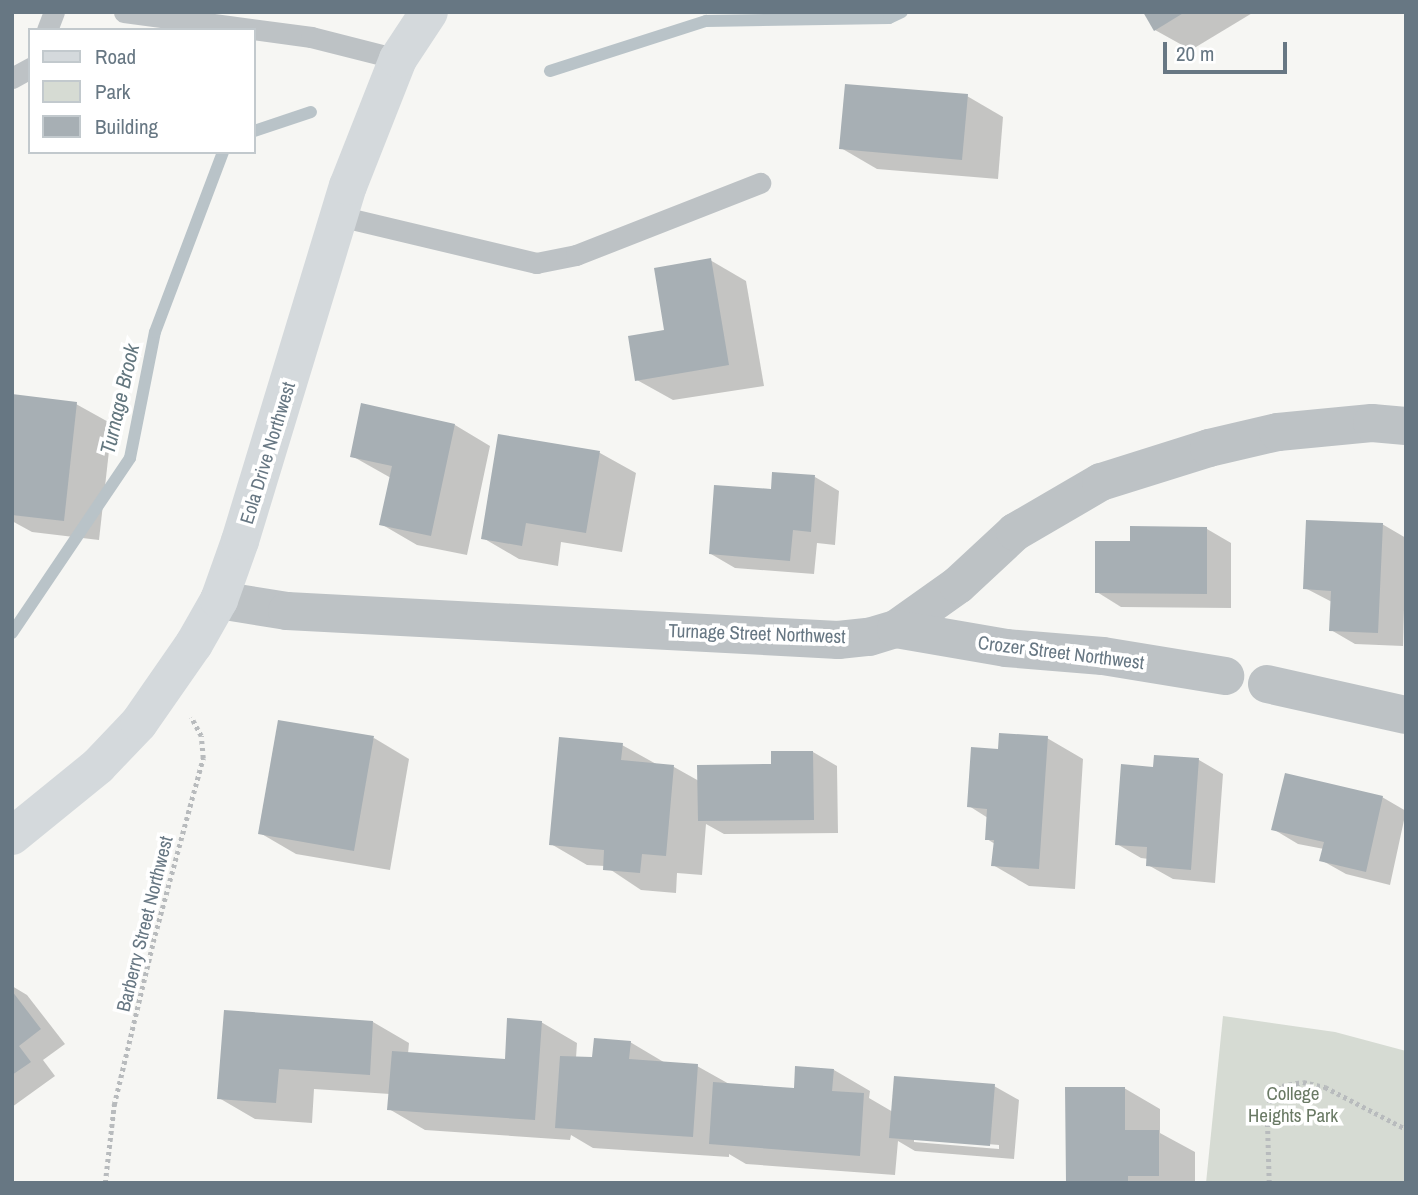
<!DOCTYPE html>
<html>
<head>
<meta charset="utf-8">
<style>
	body { margin:0 }
	#map { position:relative; width:1418px; height:1195px; overflow:hidden; background:#f6f6f3; font-family:"Archivo Narrow",sans-serif }
	div>[style] { position:absolute }
	.green>* { inset:0; background:#d6dbd3 }
	.shadow>* { inset:0; background:#0003 }
	.stream>* { height:12px; margin:-6px; padding:0 6px; transform-origin:6px; border-radius:6px; background:#b9c3c8 }
	.building>* { inset:0; background:#a7afb4 }
	.path>* { height:4.5px; margin-top:-2.25px; transform-origin:0; background:repeating-linear-gradient(90deg,#b8bbbd 0 3.5px,transparent 0 7px) }
	.lane>* { height:21px; margin:-10.5px; padding:0 10.5px; transform-origin:10.5px; border-radius:10.5px; background:#bdc2c5 }
	.street>* { height:38px; margin:-19px; padding:0 19px; transform-origin:19px; border-radius:19px; background:#bdc2c5 }
	.secondary>* { height:38px; margin:-19px; padding:0 19px; transform-origin:19px; border-radius:19px; background:#d4d9dc }
	span { translate:-50% -50%; white-space:nowrap; text-align:center; line-height:1.15; -webkit-text-stroke:7px #fff; paint-order:stroke }
	.street-label { font-size:19px; color:#677783 }
	.park-label { font-size:19px; color:#6a7a65 }
	.water-label { font-size:21px; color:#63777f; font-style:italic }
	.frame { position:absolute; inset:0; border:14px solid #677783; pointer-events:none }
	.legend { position:absolute; left:28px; top:28px; width:228px; height:126px; box-sizing:border-box; background:#fff; border:2px solid #c2c9cd; margin:0; padding:9px 12px; list-style:none; font-size:21px; color:#677783 }
	.legend li { display:flex; align-items:center; gap:14px; height:35px }
	.legend b { width:35px; border:2px solid #c2c9cd }
	.scale { position:absolute; left:1163px; top:42px; width:124px; height:32px; box-sizing:border-box; border:4px solid #677783; border-top:0; padding-left:9px; font-size:21px; line-height:24px; white-space:nowrap; color:#677783; -webkit-text-stroke:5px #fff; paint-order:stroke }
</style>
</head>
<body>
<div id="map">
	<div class="green">
		<i style="clip-path:polygon(1223px 1016px,1335px 1032px,1406px 1051px,1406px 1183px,1206px 1183px)"></i>
	</div>
	<div class="shadow">
		<i style="clip-path:polygon(1145px 12px,1254px 12px,1191px 50px,1155px 30px)"></i>
		<i style="clip-path:polygon(967px 96px,1003px 117px,998px 179px,877px 169px,841px 148px)"></i>
		<i style="clip-path:polygon(710px 260px,746px 281px,764px 386px,673px 400px,637px 380px)"></i>
		<i style="clip-path:polygon(12px 396px,76px 404px,112px 424px,99px 540px,32px 532px,12px 521px)"></i>
		<i style="clip-path:polygon(455px 425px,490px 446px,467px 555px,417px 545px,381px 524px,391px 478px,352px 456px)"></i>
		<i style="clip-path:polygon(500px 436px,600px 453px,636px 473px,622px 552px,561px 542px,558px 566px,519px 559px,483px 538px)"></i>
		<i style="clip-path:polygon(815px 477px,839px 491px,835px 545px,817px 543px,814px 574px,735px 568px,711px 554px,772px 491px)"></i>
		<i style="clip-path:polygon(1382px 524px,1406px 538px,1403px 646px,1355px 644px,1331px 630px,1332px 602px,1305px 588px)"></i>
		<i style="clip-path:polygon(1207px 529px,1231px 543px,1231px 608px,1121px 607px,1097px 592px,1132px 543px)"></i>
		<i style="clip-path:polygon(374px 738px,409px 759px,390px 870px,296px 854px,260px 833px)"></i>
		<i style="clip-path:polygon(1047px 738px,1083px 759px,1075px 889px,1029px 886px,993px 865px,995px 844px,987px 839px,988px 818px,969px 806px,999px 751px)"></i>
		<i style="clip-path:polygon(622px 745px,658px 765px,674px 767px,699px 781px,773px 765px,813px 752px,837px 766px,838px 833px,724px 834px,706px 824px,702px 875px,677px 873px,676px 893px,641px 890px,605px 866px,587px 865px,551px 844px)"></i>
		<i style="clip-path:polygon(1155px 756px,1199px 760px,1223px 774px,1215px 883px,1173px 879px,1148px 865px,1149px 859px,1141px 858px,1117px 844px,1155px 769px)"></i>
		<i style="clip-path:polygon(1382px 797px,1406px 811px,1390px 885px,1346px 874px,1321px 860px,1324px 849px,1298px 844px,1273px 829px)"></i>
		<i style="clip-path:polygon(12px 986px,27px 995px,65px 1044px,43px 1060px,55px 1076px,12px 1107px)"></i>
		<i style="clip-path:polygon(evenodd,373px 1022px,409px 1043px,408px 1054px,506px 1061px,541px 1022px,577px 1043px,576px 1058px,594px 1059px,630px 1042px,667px 1064px,697px 1066px,731px 1085px,795px 1090px,834px 1070px,870px 1091px,869px 1098px,893px 1112px,994px 1086px,1019px 1100px,1014px 1159px,915px 1151px,898px 1141px,895px 1175px,746px 1164px,729px 1154px,729px 1157px,593px 1148px,571px 1135px,570px 1140px,425px 1130px,389px 1109px,390px 1094px,314px 1089px,312px 1123px,255px 1119px,219px 1098px,373px 1022px,914px 1138px,999px 1145px,999px 1149px,914px 1142px,914px 1138px)"></i>
		<i style="clip-path:polygon(1124px 1088px,1160px 1109px,1160px 1133px,1195px 1152px,1195px 1183px,1067px 1183px)"></i>
	</div>
	<div class="stream">
		<i style="left:550px;top:71px;width:164px;rotate:-17.8deg"></i>
		<i style="left:706px;top:21px;width:183px;rotate:-0.9deg"></i>
		<i style="left:889px;top:18px;width:14px;rotate:-25deg"></i>
		<i style="left:254px;top:131px;width:60px;rotate:-18.4deg"></i>
		<i style="left:12px;top:633px;width:211px;rotate:-56deg"></i>
		<i style="left:130px;top:458px;width:128px;rotate:-78.8deg"></i>
		<i style="left:155px;top:332px;width:192px;rotate:-69.3deg"></i>
	</div>
	<div class="building">
		<i style="clip-path:polygon(1143px 12px,1185px 12px,1154px 31px)"></i>
		<i style="clip-path:polygon(845px 84px,968px 94px,962px 160px,839px 149px)"></i>
		<i style="clip-path:polygon(711px 258px,729px 365px,635px 381px,628px 336px,664px 330px,654px 268px)"></i>
		<i style="clip-path:polygon(12px 394px,77px 402px,64px 521px,12px 515px)"></i>
		<i style="clip-path:polygon(361px 403px,455px 424px,431px 536px,379px 525px,392px 466px,350px 457px)"></i>
		<i style="clip-path:polygon(498px 434px,600px 451px,586px 533px,526px 523px,522px 546px,481px 539px)"></i>
		<i style="clip-path:polygon(772px 472px,815px 475px,811px 532px,793px 530px,790px 561px,709px 554px,714px 485px,771px 489px)"></i>
		<i style="clip-path:polygon(1306px 520px,1383px 523px,1378px 633px,1329px 631px,1331px 591px,1303px 589px)"></i>
		<i style="clip-path:polygon(1130px 526px,1207px 527px,1207px 594px,1095px 593px,1095px 541px,1130px 541px)"></i>
		<i style="clip-path:polygon(278px 720px,374px 736px,354px 851px,258px 834px)"></i>
		<i style="clip-path:polygon(999px 733px,1048px 736px,1039px 869px,991px 866px,994px 840px,985px 840px,987px 809px,967px 807px,971px 747px,998px 749px)"></i>
		<i style="clip-path:polygon(559px 737px,623px 743px,621px 760px,674px 765px,666px 856px,642px 854px,640px 873px,603px 870px,604px 850px,549px 845px)"></i>
		<i style="clip-path:polygon(771px 751px,813px 751px,814px 820px,698px 821px,697px 765px,771px 764px)"></i>
		<i style="clip-path:polygon(1154px 755px,1199px 758px,1191px 870px,1146px 866px,1147px 847px,1115px 845px,1121px 764px,1153px 767px)"></i>
		<i style="clip-path:polygon(1285px 773px,1383px 796px,1366px 872px,1319px 861px,1324px 842px,1271px 830px)"></i>
		<i style="clip-path:polygon(12px 991px,41px 1029px,19px 1046px,31px 1062px,12px 1075px)"></i>
		<i style="clip-path:polygon(224px 1010px,373px 1021px,370px 1075px,279px 1069px,276px 1103px,217px 1099px)"></i>
		<i style="clip-path:polygon(507px 1018px,542px 1021px,535px 1120px,387px 1110px,392px 1051px,505px 1059px)"></i>
		<i style="clip-path:polygon(594px 1038px,631px 1041px,629px 1059px,698px 1064px,693px 1137px,555px 1128px,560px 1056px,592px 1057px)"></i>
		<i style="clip-path:polygon(795px 1066px,834px 1069px,832px 1091px,864px 1093px,860px 1156px,709px 1144px,713px 1082px,794px 1088px)"></i>
		<i style="clip-path:polygon(894px 1076px,995px 1084px,990px 1146px,889px 1138px)"></i>
		<i style="clip-path:polygon(1065px 1087px,1125px 1087px,1125px 1130px,1159px 1130px,1159px 1176px,1128px 1176px,1128px 1183px,1066px 1183px)"></i>
	</div>
	<div class="path">
		<i style="left:105px;top:1183px;width:79px;rotate:-83.4deg"></i>
		<i style="left:114px;top:1105px;width:168px;rotate:-76.5deg"></i>
		<i style="left:153px;top:942px;width:191px;rotate:-74.8deg"></i>
		<i style="left:203px;top:758px;width:22px;rotate:-95deg"></i>
		<i style="left:201px;top:736px;width:21px;rotate:-118deg"></i>
		<i style="left:1269px;top:1183px;width:66px;rotate:-91.7deg"></i>
		<i style="left:1267px;top:1117px;width:17px;rotate:-80deg"></i>
		<i style="left:1270px;top:1100px;width:18px;rotate:-49deg"></i>
		<i style="left:1282px;top:1086px;width:21px;rotate:-11deg"></i>
		<i style="left:1303px;top:1082px;width:23px;rotate:13deg"></i>
		<i style="left:1325px;top:1087px;width:91px;rotate:27.4deg"></i>
	</div>
	<div class="lane">
		<i style="left:124px;top:12px;width:189px;rotate:7.6deg"></i>
		<i style="left:311px;top:37px;width:90px;rotate:14.2deg"></i>
		<i style="left:47px;top:30px;width:19px;rotate:-69deg"></i>
		<i style="left:12px;top:78px;width:21px;rotate:-29deg"></i>
		<i style="left:339px;top:216px;width:203px;rotate:13.4deg"></i>
		<i style="left:536px;top:263px;width:41px;rotate:-11.3deg"></i>
		<i style="left:576px;top:255px;width:198px;rotate:-21.4deg"></i>
	</div>
	<div class="street">
		<i style="left:219px;top:600px;width:69px;rotate:9.2deg"></i>
		<i style="left:287px;top:611px;width:552px;rotate:3.01deg"></i>
		<i style="left:838px;top:640px;width:31px;rotate:-6deg"></i>
		<i style="left:869px;top:637px;width:28px;rotate:-17deg"></i>
		<i style="left:896px;top:629px;width:76px;rotate:-35.4deg"></i>
		<i style="left:958px;top:585px;width:78px;rotate:-42.9deg"></i>
		<i style="left:1015px;top:532px;width:99px;rotate:-30.2deg"></i>
		<i style="left:1101px;top:482px;width:113px;rotate:-17.5deg"></i>
		<i style="left:1209px;top:448px;width:71px;rotate:-13.1deg"></i>
		<i style="left:1278px;top:432px;width:94px;rotate:-5.5deg"></i>
		<i style="left:1372px;top:423px;width:34px;rotate:5deg"></i>
		<i style="left:896px;top:629px;width:112px;rotate:9.8deg"></i>
		<i style="left:1006px;top:648px;width:97px;rotate:4.7deg"></i>
		<i style="left:1103px;top:656px;width:124px;rotate:9.3deg"></i>
		<i style="left:1267px;top:684px;width:142px;rotate:12.6deg"></i>
	</div>
	<div class="secondary">
		<i style="left:12px;top:836px;width:111px;rotate:-39.1deg"></i>
		<i style="left:98px;top:766px;width:59px;rotate:-46.4deg"></i>
		<i style="left:139px;top:723px;width:96px;rotate:-55.2deg"></i>
		<i style="left:194px;top:644px;width:51px;rotate:-60.4deg"></i>
		<i style="left:219px;top:600px;width:63px;rotate:-70.4deg"></i>
		<i style="left:240px;top:541px;width:371px;rotate:-73.1deg"></i>
		<i style="left:348px;top:186px;width:136px;rotate:-68.5deg"></i>
		<i style="left:398px;top:59px;width:56px;rotate:-56.6deg"></i>
	</div>
	<div class="street-label">
		<span style="left:268px;top:453px;rotate:-73deg">Eola Drive Northwest</span>
		<span style="left:757px;top:634px;rotate:2deg">Turnage Street Northwest</span>
		<span style="left:1061px;top:653px;rotate:7deg">Crozer Street Northwest</span>
		<span style="left:145px;top:924px;rotate:-76deg">Barberry Street Northwest</span>
	</div>
	<div class="park-label">
		<span style="left:1293px;top:1105px">College<br>Heights Park</span>
	</div>
	<div class="water-label">
		<span style="left:120px;top:399px;rotate:-77deg">Turnage Brook</span>
	</div>
	<div class="frame"></div>
	<ul class="legend">
	<li><b style="height:9px;background:#d4d9dc"></b>Road</li>
	<li><b style="height:19px;background:#d6dbd3"></b>Park</li>
	<li><b style="height:19px;background:#a7afb4"></b>Building</li>
	</ul>
	<div class="scale">20 m</div>
</div>
</body>
</html>
